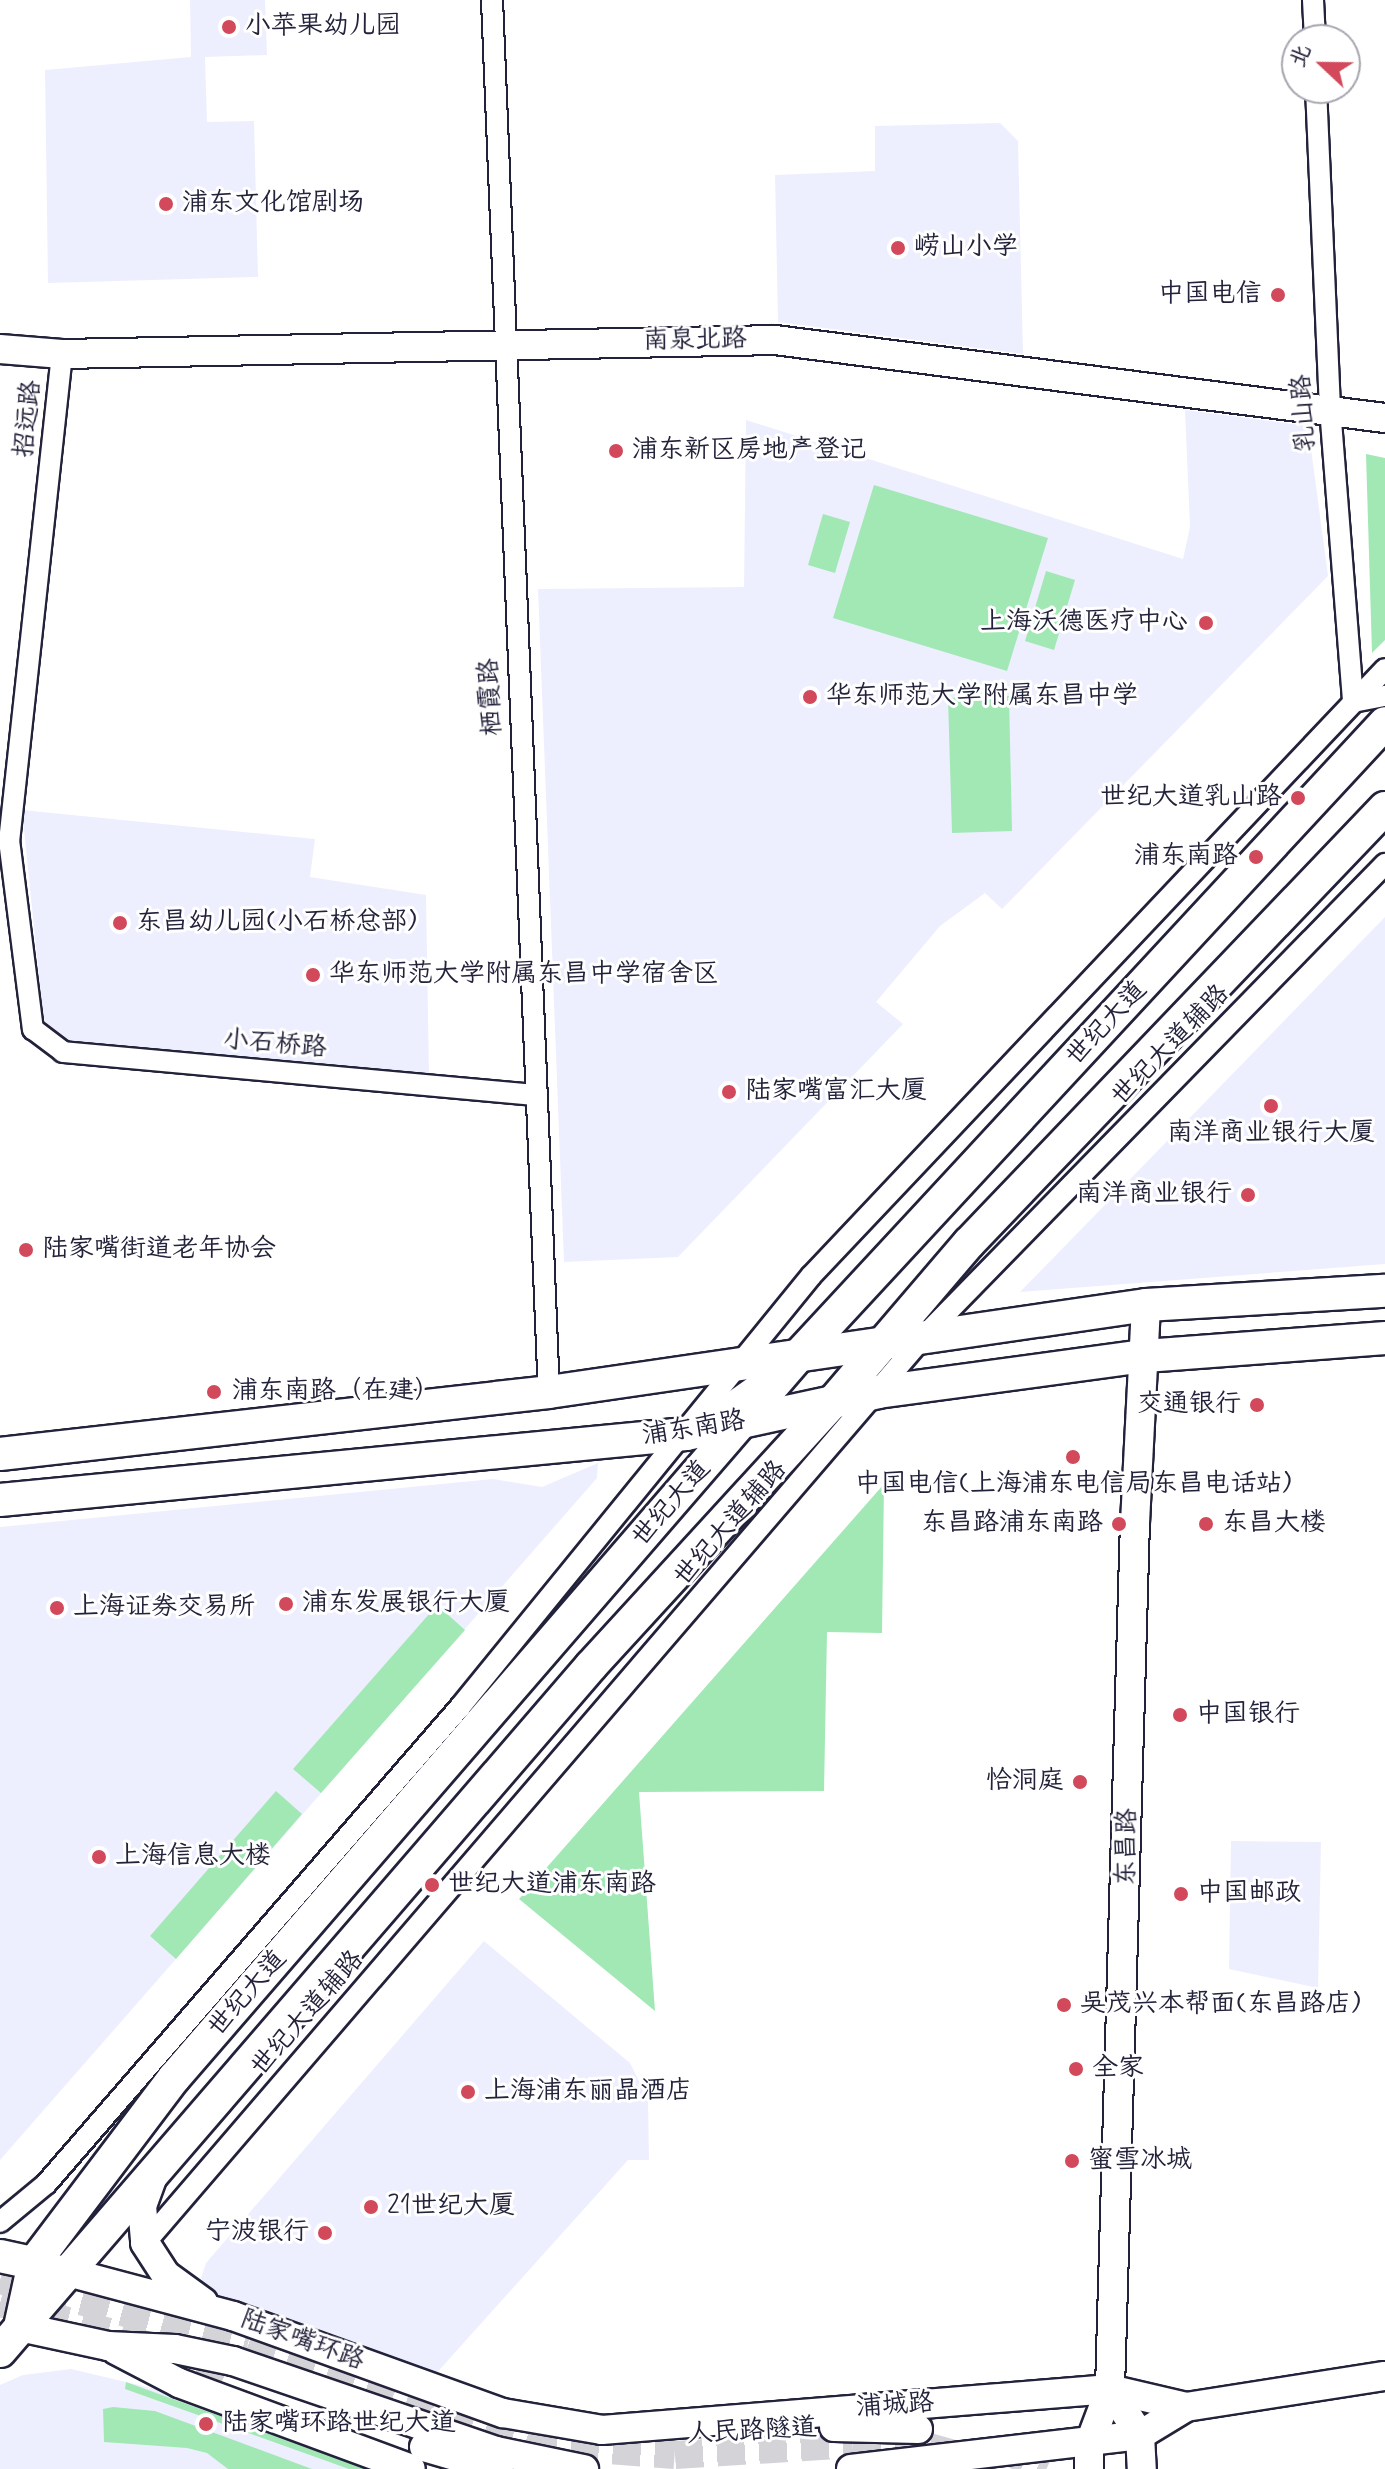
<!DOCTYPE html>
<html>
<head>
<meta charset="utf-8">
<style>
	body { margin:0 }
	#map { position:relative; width:1385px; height:2469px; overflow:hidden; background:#fff; font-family:Mynerve,"LXGW WenKai TC",sans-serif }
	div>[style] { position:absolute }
	.built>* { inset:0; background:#eeeffe }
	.green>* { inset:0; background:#a1e8b5 }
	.secondary-tunnel>* { height:28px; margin-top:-14px; transform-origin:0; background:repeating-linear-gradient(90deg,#d3d3d8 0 28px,transparent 0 42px) }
	.roads { filter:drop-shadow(2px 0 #22223b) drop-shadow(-2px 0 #22223b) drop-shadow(0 2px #22223b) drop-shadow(0 -2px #22223b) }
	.street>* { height:20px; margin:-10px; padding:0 10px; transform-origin:10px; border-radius:10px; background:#fff }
	.secondary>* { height:28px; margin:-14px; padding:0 14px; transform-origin:14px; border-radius:14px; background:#fff }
	.primary>* { height:32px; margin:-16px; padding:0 16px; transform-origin:16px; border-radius:16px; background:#fff }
	.dots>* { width:22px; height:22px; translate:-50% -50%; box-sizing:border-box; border:4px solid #fff; border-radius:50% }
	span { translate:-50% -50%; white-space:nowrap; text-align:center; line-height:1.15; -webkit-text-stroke:6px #fff; paint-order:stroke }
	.poi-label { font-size:26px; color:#22223b }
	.left { translate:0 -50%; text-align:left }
	.right { translate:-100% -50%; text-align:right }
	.street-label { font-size:26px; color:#22223b }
	.north { position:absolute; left:1281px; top:24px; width:80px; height:80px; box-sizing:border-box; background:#fff; border:2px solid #a7a7b1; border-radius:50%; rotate:292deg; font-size:22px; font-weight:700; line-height:32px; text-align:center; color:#22223b }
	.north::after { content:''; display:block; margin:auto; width:28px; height:36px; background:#d1495b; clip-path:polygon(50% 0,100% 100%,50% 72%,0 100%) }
</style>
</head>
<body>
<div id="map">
	<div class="built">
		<i style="clip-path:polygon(190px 0,265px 0,267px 55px,205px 57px,207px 122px,254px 121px,258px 277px,48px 283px,45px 70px,191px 57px)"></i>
		<i style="clip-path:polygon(1000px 123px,1018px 141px,1023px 354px,778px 322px,775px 175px,875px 171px,875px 126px)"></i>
		<i style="clip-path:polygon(1185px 410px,1308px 426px,1328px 576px,1002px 909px,985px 893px,940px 926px,876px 1002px,903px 1024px,678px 1257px,564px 1262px,538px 589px,744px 587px,746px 420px,1183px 559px,1190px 527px)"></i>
		<i style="clip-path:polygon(22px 810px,315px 839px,310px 877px,426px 895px,429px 1075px,65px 1044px,49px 1032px,43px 1015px)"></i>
		<i style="clip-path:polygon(1385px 917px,1385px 1264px,1020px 1292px,1139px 1170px)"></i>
		<i style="clip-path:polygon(598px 1463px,597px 1478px,0 2160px,0 1527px,493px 1479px,542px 1487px)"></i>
		<i style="clip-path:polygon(1231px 1841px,1321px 1842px,1318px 1988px,1229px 1969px)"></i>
		<i style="clip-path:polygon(484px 1941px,630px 2063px,648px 2099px,649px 2160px,628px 2160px,433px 2377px,208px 2292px,201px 2278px,206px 2263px)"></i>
		<i style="clip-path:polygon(71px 2369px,164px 2391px,382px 2469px,0 2469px,0 2385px,23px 2375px)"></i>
	</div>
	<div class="green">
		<i style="clip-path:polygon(1366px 454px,1385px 458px,1385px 640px,1372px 653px)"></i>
		<i style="clip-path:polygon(874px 485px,1048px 538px,1007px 671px,833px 618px)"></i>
		<i style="clip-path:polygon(823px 514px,850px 522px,835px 573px,808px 565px)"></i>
		<i style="clip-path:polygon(1046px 571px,1075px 580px,1054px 650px,1025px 641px)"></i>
		<i style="clip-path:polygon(1009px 696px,1012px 831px,952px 833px,948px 698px)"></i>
		<i style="clip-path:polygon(884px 1484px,882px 1633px,827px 1632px,824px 1791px,639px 1792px,655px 2011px,519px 1899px)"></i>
		<i style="clip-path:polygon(437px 1605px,465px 1630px,321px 1793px,293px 1769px)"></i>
		<i style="clip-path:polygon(276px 1791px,302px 1814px,176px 1959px,150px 1936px)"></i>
		<i style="clip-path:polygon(126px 2382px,366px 2469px,349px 2469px,125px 2389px)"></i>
		<i style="clip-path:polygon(113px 2407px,155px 2411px,312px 2469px,228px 2469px,207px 2453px,187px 2448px,104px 2442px,103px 2409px)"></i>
	</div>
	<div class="secondary-tunnel">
		<i style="left:0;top:2280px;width:256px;rotate:14.7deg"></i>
		<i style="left:248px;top:2345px;width:298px;rotate:19.4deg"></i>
		<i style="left:529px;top:2444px;width:146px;rotate:4.3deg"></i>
		<i style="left:675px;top:2455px;width:178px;rotate:-3.5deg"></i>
		<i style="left:853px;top:2444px;width:76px;rotate:2.3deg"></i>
		<i style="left:929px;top:2447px;width:81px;rotate:15.8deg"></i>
		<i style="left:0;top:2303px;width:124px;rotate:14.9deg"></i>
		<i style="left:120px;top:2335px;width:122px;rotate:21.7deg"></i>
		<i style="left:1000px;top:2448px;width:51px;rotate:24.5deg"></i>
	</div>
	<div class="roads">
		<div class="street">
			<i style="left:492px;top:0;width:1393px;rotate:87.66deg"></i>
			<i style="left:1313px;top:0;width:40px;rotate:87.1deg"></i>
			<i style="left:1316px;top:88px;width:320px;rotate:87.5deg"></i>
			<i style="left:1330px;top:408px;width:295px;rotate:85.5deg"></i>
			<i style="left:62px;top:354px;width:489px;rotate:96.2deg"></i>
			<i style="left:9px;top:840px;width:191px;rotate:82.8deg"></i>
			<i style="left:33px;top:1029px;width:38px;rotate:37deg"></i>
			<i style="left:63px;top:1052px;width:475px;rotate:5.2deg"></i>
			<i style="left:1353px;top:702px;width:33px;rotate:-11deg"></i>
			<i style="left:705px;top:1421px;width:76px;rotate:-35.4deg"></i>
			<i style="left:0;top:2222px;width:60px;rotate:-39.6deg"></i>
			<i style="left:46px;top:2184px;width:632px;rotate:-49.04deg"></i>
			<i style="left:460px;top:1707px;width:556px;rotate:-50.84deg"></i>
			<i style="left:811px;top:1276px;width:835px;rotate:-46.6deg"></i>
			<i style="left:145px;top:2243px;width:1200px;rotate:-49.33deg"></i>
			<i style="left:927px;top:1333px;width:656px;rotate:-45.68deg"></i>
		</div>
		<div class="secondary">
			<i style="left:0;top:349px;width:62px;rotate:4.6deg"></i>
			<i style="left:62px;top:354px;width:713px;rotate:-1.12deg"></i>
			<i style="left:775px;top:340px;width:615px;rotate:7.29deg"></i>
			<i style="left:153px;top:2176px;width:32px;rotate:110deg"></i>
			<i style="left:142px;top:2206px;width:37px;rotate:85deg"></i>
			<i style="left:145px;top:2243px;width:38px;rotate:57deg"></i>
			<i style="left:166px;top:2275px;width:46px;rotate:36.1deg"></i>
			<i style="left:49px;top:2267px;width:190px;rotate:14.9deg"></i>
			<i style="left:233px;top:2316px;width:287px;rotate:19.8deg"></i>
			<i style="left:503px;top:2413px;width:100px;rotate:9.7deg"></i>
			<i style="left:602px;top:2430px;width:510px;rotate:-4.61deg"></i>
			<i style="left:1110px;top:2389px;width:78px;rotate:13.3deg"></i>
			<i style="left:1186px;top:2407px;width:201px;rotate:-8.9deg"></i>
			<i style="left:20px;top:2327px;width:90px;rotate:12.2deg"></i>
			<i style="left:108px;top:2346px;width:67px;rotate:2.6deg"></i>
			<i style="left:175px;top:2349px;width:59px;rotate:11.7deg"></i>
			<i style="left:233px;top:2361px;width:278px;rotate:18.9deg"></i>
			<i style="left:496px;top:2451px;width:90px;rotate:11.6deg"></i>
			<i style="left:116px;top:2350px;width:71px;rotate:27.6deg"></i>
			<i style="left:179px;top:2383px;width:247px;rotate:20.3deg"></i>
			<i style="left:1110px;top:2389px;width:55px;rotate:56.9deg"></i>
			<i style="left:1140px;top:2435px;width:34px;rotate:87deg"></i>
			<i style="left:834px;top:2427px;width:84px;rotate:1.4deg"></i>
			<i style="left:424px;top:2447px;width:78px;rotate:16.3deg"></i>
			<i style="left:851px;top:2469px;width:291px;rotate:-6.7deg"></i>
			<i style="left:1140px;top:2435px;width:54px;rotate:-31.3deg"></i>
			<i style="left:1089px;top:2469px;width:24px;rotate:-90deg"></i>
			<i style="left:1089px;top:2445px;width:60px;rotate:-69.4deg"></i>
			<i style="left:1110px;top:2389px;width:866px;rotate:-88.35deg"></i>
			<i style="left:1135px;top:1523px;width:218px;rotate:-87.1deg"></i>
		</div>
		<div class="primary">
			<i style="left:0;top:1454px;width:552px;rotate:-6.44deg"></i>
			<i style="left:549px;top:1392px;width:603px;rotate:-8.29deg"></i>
			<i style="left:1146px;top:1305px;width:239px;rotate:-3.4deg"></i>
			<i style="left:0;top:1500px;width:689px;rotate:-5.5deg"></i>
			<i style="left:686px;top:1434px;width:197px;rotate:-12.3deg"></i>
			<i style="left:878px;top:1392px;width:269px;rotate:-7.7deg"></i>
			<i style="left:1145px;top:1356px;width:241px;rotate:-4.3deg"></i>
			<i style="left:0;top:2256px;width:35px;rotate:12deg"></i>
			<i style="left:20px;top:2327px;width:66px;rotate:-77.7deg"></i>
			<i style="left:34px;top:2263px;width:232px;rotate:-52.9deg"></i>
			<i style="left:174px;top:2078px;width:957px;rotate:-49.15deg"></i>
			<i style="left:800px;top:1354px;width:860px;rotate:-47.17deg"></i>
			<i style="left:0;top:2351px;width:905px;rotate:-49.21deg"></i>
			<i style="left:591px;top:1666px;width:358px;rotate:-47.5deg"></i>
			<i style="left:833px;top:1402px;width:209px;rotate:-49.5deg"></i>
			<i style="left:969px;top:1243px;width:602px;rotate:-46.28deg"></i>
		</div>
	</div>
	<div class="dots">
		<i style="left:229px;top:27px;background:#d1495b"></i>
		<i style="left:166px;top:204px;background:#d1495b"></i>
		<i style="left:898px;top:248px;background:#d1495b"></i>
		<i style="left:1278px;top:295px;background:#d1495b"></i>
		<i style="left:616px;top:451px;background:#d1495b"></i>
		<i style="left:1206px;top:623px;background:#d1495b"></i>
		<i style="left:810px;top:697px;background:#d1495b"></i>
		<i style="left:1298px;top:798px;background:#d1495b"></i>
		<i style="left:1256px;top:857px;background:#d1495b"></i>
		<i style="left:120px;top:923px;background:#d1495b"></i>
		<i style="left:313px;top:975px;background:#d1495b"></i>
		<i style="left:729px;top:1092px;background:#d1495b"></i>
		<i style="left:1271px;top:1106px;background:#d1495b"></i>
		<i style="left:1248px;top:1195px;background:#d1495b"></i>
		<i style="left:26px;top:1250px;background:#d1495b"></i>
		<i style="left:214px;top:1392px;background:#d1495b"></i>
		<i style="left:1257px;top:1405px;background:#d1495b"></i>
		<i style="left:1073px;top:1457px;background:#d1495b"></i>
		<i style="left:1119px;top:1524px;background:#d1495b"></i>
		<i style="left:1206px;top:1524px;background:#d1495b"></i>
		<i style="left:286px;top:1604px;background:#d1495b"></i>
		<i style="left:57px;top:1608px;background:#d1495b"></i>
		<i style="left:1180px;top:1715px;background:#d1495b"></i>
		<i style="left:1080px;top:1782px;background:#d1495b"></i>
		<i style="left:99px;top:1857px;background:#d1495b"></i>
		<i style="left:432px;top:1885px;background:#d1495b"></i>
		<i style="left:1181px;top:1894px;background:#d1495b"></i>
		<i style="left:1064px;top:2005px;background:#d1495b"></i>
		<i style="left:1076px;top:2069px;background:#d1495b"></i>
		<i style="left:468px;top:2092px;background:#d1495b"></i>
		<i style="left:1072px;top:2161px;background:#d1495b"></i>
		<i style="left:371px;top:2207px;background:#d1495b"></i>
		<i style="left:325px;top:2233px;background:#d1495b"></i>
		<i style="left:206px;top:2424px;background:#d1495b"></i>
	</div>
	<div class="poi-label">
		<span class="left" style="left:245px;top:27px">小苹果幼儿园</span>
		<span class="left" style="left:182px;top:204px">浦东文化馆剧场</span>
		<span class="left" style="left:914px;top:248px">崂山小学</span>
		<span class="right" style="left:1262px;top:295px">中国电信</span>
		<span class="left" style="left:632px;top:451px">浦东新区房地产登记</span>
		<span class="right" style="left:1188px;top:623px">上海沃德医疗中心</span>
		<span class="left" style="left:826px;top:697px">华东师范大学附属东昌中学</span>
		<span class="right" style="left:1282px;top:798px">世纪大道乳山路</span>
		<span class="right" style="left:1238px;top:857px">浦东南路</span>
		<span class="left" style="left:136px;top:923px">东昌幼儿园(小石桥总部)</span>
		<span class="left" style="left:329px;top:975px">华东师范大学附属东昌中学宿舍区</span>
		<span class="left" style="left:745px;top:1092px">陆家嘴富汇大厦</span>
		<span style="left:1271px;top:1134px">南洋商业银行大厦</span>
		<span class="right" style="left:1232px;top:1195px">南洋商业银行</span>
		<span class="left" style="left:42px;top:1250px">陆家嘴街道老年协会</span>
		<span class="left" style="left:232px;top:1392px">浦东南路（在建）</span>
		<span class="right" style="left:1241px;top:1405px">交通银行</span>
		<span style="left:1073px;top:1485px">中国电信(上海浦东电信局东昌电话站)</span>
		<span class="right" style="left:1103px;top:1524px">东昌路浦东南路</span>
		<span class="left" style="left:1222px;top:1524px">东昌大楼</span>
		<span class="left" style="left:302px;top:1604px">浦东发展银行大厦</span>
		<span class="left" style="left:73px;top:1608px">上海证券交易所</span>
		<span class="left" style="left:1196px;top:1715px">中国银行</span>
		<span class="right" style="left:1064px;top:1782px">恰洞庭</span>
		<span class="left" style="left:115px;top:1857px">上海信息大楼</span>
		<span class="left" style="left:448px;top:1885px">世纪大道浦东南路</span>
		<span class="left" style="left:1197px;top:1894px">中国邮政</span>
		<span class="left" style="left:1080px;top:2005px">吴茂兴本帮面(东昌路店)</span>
		<span class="left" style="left:1092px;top:2069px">全家</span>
		<span class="left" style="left:484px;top:2092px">上海浦东丽晶酒店</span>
		<span class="left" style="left:1088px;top:2161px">蜜雪冰城</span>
		<span class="left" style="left:387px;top:2207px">21世纪大厦</span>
		<span class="right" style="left:309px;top:2233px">宁波银行</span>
		<span class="left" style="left:222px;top:2424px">陆家嘴环路世纪大道</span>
	</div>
	<div class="street-label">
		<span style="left:695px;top:341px;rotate:-1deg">南泉北路</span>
		<span style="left:1305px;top:413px;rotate:-94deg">乳山路</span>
		<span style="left:29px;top:419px;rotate:-84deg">招远路</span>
		<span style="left:492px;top:697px;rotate:-93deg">栖霞路</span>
		<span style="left:1107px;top:1024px;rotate:-47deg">世纪大道</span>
		<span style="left:275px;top:1045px;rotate:5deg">小石桥路</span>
		<span style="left:1171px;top:1046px;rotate:-46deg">世纪大道辅路</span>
		<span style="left:694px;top:1429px;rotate:-9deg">浦东南路</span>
		<span style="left:672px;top:1504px;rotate:-49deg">世纪大道</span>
		<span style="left:731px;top:1524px;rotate:-49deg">世纪大道辅路</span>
		<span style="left:1128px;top:1847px;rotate:-89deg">东昌路</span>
		<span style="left:248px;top:1994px;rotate:-49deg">世纪大道</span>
		<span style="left:308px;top:2014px;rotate:-49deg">世纪大道辅路</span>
		<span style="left:302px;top:2341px;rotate:20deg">陆家嘴环路</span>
		<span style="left:895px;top:2406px;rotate:-4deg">浦城路</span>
		<span style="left:752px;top:2432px;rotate:-3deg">人民路隧道</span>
	</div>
	<div class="north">北</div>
</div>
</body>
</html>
